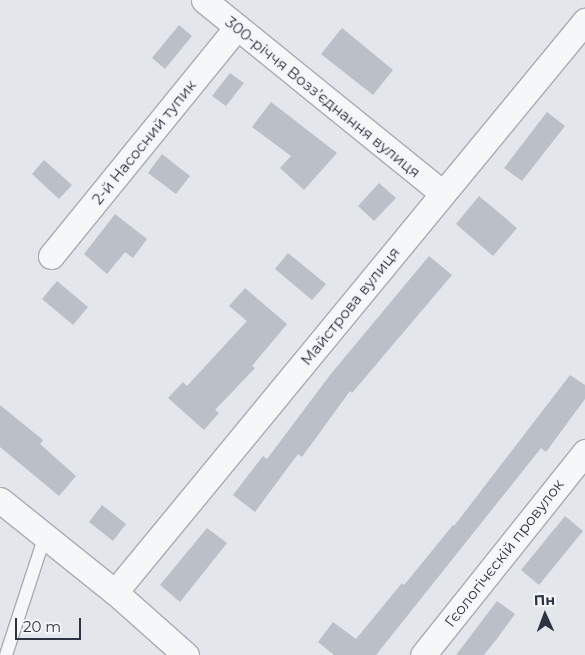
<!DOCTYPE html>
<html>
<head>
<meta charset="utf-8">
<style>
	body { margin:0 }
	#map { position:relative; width:585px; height:655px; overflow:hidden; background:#e3e6eb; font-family:Montserrat,sans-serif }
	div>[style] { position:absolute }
	.building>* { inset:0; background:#bbbfc7 }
	.roads { filter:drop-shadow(1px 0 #a8adb5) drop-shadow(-1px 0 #a8adb5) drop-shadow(0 1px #a8adb5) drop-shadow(0 -1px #a8adb5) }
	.lane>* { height:12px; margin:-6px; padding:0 6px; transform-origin:6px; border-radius:6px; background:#f6f7f9 }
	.street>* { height:25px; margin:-12.5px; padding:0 12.5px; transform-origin:12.5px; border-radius:12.5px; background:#f6f7f9 }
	span { translate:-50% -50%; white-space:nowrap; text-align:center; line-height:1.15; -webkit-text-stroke:4px #f3f5f8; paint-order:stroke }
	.street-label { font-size:15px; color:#2c3442 }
	.north { position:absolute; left:520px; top:590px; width:50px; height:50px; -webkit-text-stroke:4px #f3f5f8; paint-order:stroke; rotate:358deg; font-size:14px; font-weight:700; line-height:20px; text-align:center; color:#2c3442 }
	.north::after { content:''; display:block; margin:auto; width:18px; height:22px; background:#2c3442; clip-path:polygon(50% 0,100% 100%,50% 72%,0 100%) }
	.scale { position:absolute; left:15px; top:618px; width:66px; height:22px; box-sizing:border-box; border:2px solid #2c3442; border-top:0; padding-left:6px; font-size:15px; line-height:18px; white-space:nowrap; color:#2c3442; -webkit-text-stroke:4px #f3f5f8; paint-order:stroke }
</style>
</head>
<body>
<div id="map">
	<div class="building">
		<i style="clip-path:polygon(179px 25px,192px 36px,165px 69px,152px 58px)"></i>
		<i style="clip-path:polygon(342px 28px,393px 70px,373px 95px,321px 54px)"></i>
		<i style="clip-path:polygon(230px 73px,244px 83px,226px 106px,212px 96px)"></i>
		<i style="clip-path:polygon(271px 102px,337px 153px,304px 190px,280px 168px,291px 156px,252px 127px)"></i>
		<i style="clip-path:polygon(547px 112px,565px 126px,522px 181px,504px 168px)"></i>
		<i style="clip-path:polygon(162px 154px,190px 176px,176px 194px,148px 173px)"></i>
		<i style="clip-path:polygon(44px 160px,72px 185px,59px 199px,32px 174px)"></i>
		<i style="clip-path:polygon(379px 183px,396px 198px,374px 221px,358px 206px)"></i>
		<i style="clip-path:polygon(479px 196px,517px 228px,493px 256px,456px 224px)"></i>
		<i style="clip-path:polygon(115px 214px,147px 239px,133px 258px,125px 252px,107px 274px,84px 254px)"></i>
		<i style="clip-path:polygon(288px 253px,326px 284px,312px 300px,275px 269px)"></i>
		<i style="clip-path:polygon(429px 256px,452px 275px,352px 393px,350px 391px,302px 457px,298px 454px,255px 512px,233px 495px,263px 456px,267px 459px,330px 375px)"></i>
		<i style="clip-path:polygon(57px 281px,88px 307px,73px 325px,42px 299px)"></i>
		<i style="clip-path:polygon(245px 288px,287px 324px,252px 366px,255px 368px,215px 410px,219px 413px,204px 430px,168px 398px,183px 382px,187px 386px,247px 321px,229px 306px)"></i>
		<i style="clip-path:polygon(570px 375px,585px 385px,585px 399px,546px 452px,541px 448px,376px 655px,334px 655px,318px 642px,333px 622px,356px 639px,402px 583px,404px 585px,453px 525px,454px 526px)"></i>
		<i style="clip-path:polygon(0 405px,43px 440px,40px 444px,76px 476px,59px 496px,0 447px)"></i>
		<i style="clip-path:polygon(102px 505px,126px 524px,113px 541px,89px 522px)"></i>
		<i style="clip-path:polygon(565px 516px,583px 531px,539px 585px,521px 570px)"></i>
		<i style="clip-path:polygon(207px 528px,227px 543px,180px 602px,160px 585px)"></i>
		<i style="clip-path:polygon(497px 601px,515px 614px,496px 640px,484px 655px,456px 655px)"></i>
	</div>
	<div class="roads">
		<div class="lane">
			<i style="left:6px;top:655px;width:125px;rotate:-71.9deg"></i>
		</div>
		<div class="street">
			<i style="left:204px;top:0;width:306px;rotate:39deg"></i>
			<i style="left:51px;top:256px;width:295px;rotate:-50.9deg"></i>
			<i style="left:0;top:500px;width:147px;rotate:38.7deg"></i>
			<i style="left:115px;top:592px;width:95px;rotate:41.6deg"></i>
			<i style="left:115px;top:592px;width:740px;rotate:-50.54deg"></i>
			<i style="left:423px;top:655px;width:260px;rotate:-51.4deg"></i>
		</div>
	</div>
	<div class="street-label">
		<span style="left:323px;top:97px;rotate:39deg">300-річчя Возз’єднання вулиця</span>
		<span style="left:144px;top:142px;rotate:-51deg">2-й Насосний тупик</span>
		<span style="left:350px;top:306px;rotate:-51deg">Майстрова вулиця</span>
		<span style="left:504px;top:553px;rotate:-52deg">Гєологічєскій провулок</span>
	</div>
	<div class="north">Пн</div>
	<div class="scale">20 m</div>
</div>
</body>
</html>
